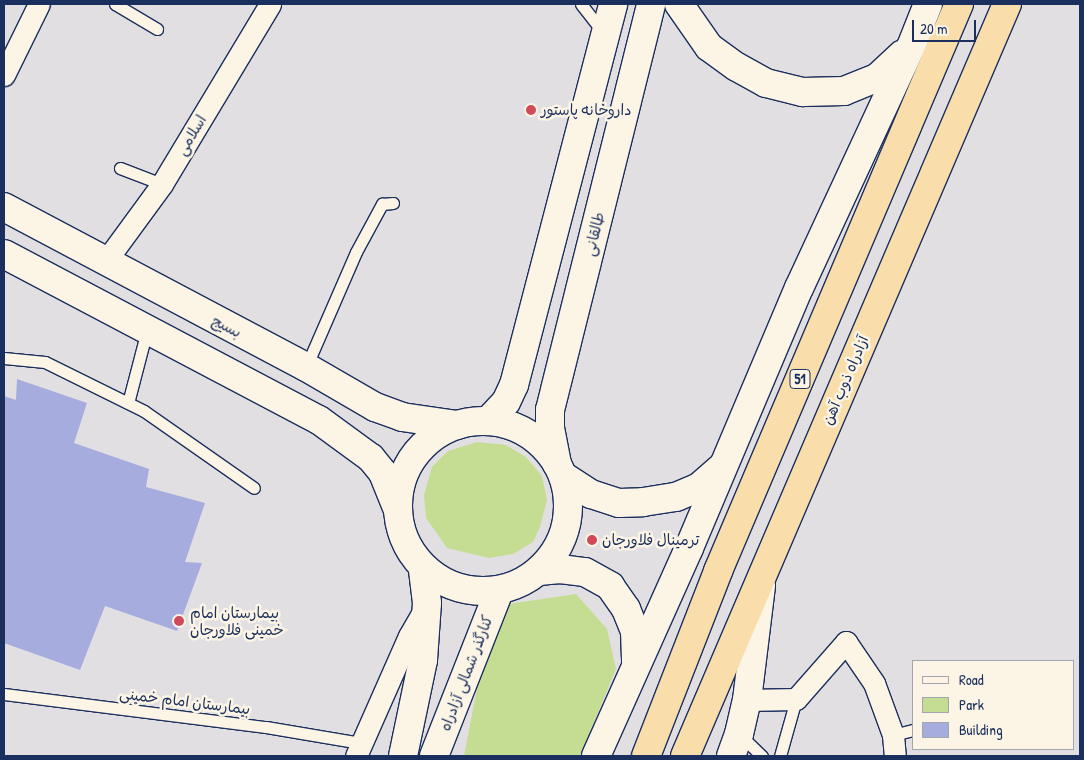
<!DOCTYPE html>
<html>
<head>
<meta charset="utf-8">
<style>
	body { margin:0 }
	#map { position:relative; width:1084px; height:760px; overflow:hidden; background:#e2dfe3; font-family:"Patrick Hand","Playpen Sans Arabic",sans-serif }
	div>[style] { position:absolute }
	.green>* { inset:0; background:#c5dd93 }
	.building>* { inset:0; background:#a6adde }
	.roads { filter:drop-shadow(1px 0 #1b2f5e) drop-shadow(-1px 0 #1b2f5e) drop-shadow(0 1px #1b2f5e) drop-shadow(0 -1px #1b2f5e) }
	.service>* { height:11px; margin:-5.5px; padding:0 5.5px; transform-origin:5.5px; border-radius:5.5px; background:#fcf5e5 }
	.minor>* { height:21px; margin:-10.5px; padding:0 10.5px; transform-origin:10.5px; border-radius:10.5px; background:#fcf5e5 }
	.secondary>* { height:28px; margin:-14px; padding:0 14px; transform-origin:14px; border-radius:14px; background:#fcf5e5 }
	.secondary>.ring { margin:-14px; padding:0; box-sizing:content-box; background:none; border:28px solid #fcf5e5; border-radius:50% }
	.motorway>* { height:28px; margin:-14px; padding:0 14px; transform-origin:14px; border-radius:14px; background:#f9deab }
	.dots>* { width:14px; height:14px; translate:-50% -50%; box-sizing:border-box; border:2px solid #fcf5e5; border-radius:50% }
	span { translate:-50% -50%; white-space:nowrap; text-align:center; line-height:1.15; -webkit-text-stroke:5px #fcf5e5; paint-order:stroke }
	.shield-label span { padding:1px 4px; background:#fcf5e5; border:1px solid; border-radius:4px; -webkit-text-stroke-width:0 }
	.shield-label { font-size:14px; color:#1b2f5e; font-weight:700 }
	.poi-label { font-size:15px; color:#1b2f5e }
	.left { translate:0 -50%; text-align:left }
	.street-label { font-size:15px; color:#1b2f5e }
	.frame { position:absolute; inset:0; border:5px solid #1b2f5e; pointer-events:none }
	.legend { position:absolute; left:912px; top:660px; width:162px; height:90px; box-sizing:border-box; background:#fcf5e5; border:1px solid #a2a6af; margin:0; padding:6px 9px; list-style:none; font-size:15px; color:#1b2f5e }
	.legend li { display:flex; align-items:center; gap:10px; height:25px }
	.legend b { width:25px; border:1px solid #a2a6af }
	.scale { position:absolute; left:912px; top:20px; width:64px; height:22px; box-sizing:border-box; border:2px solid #1b2f5e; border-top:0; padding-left:6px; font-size:15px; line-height:18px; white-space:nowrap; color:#1b2f5e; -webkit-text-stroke:4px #fcf5e5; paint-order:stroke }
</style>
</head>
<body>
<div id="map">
	<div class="green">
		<i style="clip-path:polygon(477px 442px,506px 445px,526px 457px,542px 476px,547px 500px,540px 527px,533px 542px,513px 554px,489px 558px,447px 548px,426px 518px,424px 495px,432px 467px,448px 451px)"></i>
		<i style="clip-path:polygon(576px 594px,607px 629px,616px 669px,580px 756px,464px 756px,481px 668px,508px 604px)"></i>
	</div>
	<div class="building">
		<i style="clip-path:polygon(17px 379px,87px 403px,74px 443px,149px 469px,146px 487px,205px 503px,185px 562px,202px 563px,177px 631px,105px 606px,80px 670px,4px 643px,4px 396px,16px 400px)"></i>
	</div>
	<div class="roads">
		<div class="service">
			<i style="left:115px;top:4px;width:49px;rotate:30.8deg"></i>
			<i style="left:581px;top:4px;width:36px;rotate:52deg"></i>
			<i style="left:120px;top:168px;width:45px;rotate:20.9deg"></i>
			<i style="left:4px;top:358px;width:41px;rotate:5.6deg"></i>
			<i style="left:45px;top:362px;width:110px;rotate:26.3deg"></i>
			<i style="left:144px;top:411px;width:134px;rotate:35deg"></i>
			<i style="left:306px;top:367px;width:125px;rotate:-66.5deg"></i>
			<i style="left:356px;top:252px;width:55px;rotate:-61.6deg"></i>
			<i style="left:382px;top:204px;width:11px;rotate:-5deg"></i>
			<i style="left:128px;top:403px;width:75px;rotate:-75.4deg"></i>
			<i style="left:4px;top:694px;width:264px;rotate:7.2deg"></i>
			<i style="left:266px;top:727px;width:96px;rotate:9.6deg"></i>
			<i style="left:739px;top:734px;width:32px;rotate:44deg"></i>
			<i style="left:893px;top:735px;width:21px;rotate:-14deg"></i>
			<i style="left:780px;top:756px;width:59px;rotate:-74.3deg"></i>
		</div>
		<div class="minor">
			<i style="left:4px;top:75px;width:79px;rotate:-63.8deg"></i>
			<i style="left:105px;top:262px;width:97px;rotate:-53.8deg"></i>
			<i style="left:162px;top:184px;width:210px;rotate:-59deg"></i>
			<i style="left:747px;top:700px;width:49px;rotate:-1.2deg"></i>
			<i style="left:796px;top:699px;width:76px;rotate:-48.7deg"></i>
			<i style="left:846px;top:642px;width:50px;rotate:55.7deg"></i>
			<i style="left:874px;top:683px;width:55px;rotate:69.9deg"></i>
			<i style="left:893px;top:735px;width:21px;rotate:85deg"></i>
			<i style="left:356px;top:756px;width:131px;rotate:-66.2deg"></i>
			<i style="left:409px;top:636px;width:34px;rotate:-60deg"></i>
		</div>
		<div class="secondary">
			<i style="left:679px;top:4px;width:52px;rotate:55.1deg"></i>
			<i style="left:709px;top:47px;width:34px;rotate:36deg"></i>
			<i style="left:737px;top:67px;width:33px;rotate:29deg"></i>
			<i style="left:766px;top:83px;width:38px;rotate:14deg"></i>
			<i style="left:803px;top:92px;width:41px;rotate:-1.4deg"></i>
			<i style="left:844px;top:91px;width:37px;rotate:-22deg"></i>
			<i style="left:878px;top:77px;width:33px;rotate:-43deg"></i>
			<i style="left:4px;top:207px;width:342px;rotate:27.9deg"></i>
			<i style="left:306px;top:367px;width:80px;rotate:30.1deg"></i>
			<i style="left:375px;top:407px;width:29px;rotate:20deg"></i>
			<i style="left:402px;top:417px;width:56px;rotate:8.3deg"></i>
			<i style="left:4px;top:254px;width:356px;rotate:27.8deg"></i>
			<i style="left:319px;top:420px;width:64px;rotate:36.2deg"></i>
			<i style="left:371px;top:458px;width:19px;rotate:51deg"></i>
			<i style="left:383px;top:473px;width:38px;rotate:68deg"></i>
			<i class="ring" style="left:398px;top:421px;width:142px;height:142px"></i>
			<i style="left:488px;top:421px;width:26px;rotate:-47deg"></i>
			<i style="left:506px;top:402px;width:19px;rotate:-65deg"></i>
			<i style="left:514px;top:385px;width:394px;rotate:-75.4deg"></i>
			<i style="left:557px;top:464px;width:36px;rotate:-101deg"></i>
			<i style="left:550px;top:429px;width:19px;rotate:-90deg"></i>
			<i style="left:550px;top:410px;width:418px;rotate:-76deg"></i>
			<i style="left:563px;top:476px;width:33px;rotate:33deg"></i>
			<i style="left:591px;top:494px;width:29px;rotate:18deg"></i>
			<i style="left:619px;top:503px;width:24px;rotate:-2deg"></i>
			<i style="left:643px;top:502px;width:33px;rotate:-9deg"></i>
			<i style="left:676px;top:497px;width:25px;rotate:-23deg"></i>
			<i style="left:699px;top:487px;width:30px;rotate:-41deg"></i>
			<i style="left:539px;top:571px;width:21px;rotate:-5deg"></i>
			<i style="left:560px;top:569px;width:25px;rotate:7deg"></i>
			<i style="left:585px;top:572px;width:29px;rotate:29deg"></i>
			<i style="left:610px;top:586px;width:28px;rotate:55deg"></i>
			<i style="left:626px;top:609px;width:24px;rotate:68deg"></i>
			<i style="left:635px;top:631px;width:32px;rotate:88deg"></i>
			<i style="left:403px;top:756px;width:98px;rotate:-78.2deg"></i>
			<i style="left:423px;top:660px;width:57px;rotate:-86deg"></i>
			<i style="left:427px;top:603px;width:35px;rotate:-97deg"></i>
			<i style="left:434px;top:756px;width:177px;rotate:-68.5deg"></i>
			<i style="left:596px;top:756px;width:228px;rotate:-65.9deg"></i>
			<i style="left:689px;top:548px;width:282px;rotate:-67.1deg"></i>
			<i style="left:799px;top:288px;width:266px;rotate:-65.1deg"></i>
			<i style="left:911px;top:47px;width:46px;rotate:-68.4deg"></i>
			<i style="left:731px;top:756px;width:23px;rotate:-70deg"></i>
			<i style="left:739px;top:734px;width:35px;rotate:-77deg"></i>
			<i style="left:747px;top:700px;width:115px;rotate:-83deg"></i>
		</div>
		<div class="motorway">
			<i style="left:646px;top:756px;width:199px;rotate:-68.7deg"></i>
			<i style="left:718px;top:571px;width:616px;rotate:-66.97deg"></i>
			<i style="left:685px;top:756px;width:818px;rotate:-66.82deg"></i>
		</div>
	</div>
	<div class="dots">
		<i style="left:531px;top:110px;background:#d1495b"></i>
		<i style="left:592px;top:540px;background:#d1495b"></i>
		<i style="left:179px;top:621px;background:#d1495b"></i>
	</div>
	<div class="shield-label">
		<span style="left:800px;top:379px">51</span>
	</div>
	<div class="poi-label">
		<span class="left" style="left:541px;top:110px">داروخانه پاستور</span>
		<span class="left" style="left:602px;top:540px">ترمینال فلاورجان</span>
		<span class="left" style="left:190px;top:621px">بیمارستان امام<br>خمینی فلاورجان</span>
	</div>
	<div class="street-label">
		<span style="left:191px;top:135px;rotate:-59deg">اسلامی</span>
		<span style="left:594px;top:234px;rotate:-76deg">طالقانی</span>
		<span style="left:227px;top:326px;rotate:28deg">بسیج</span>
		<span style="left:845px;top:380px;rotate:-67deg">آزادراه ذوب آهن</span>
		<span style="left:466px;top:673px;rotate:-69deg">کنارگذر شمالی آزادراه</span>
		<span style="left:185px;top:701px;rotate:7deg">بیمارستان امام خمینی</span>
	</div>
	<div class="frame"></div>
	<ul class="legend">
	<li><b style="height:6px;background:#fcf5e5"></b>Road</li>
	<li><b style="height:14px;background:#c5dd93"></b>Park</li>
	<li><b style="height:14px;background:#a6adde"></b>Building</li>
	</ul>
	<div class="scale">20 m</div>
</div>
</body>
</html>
